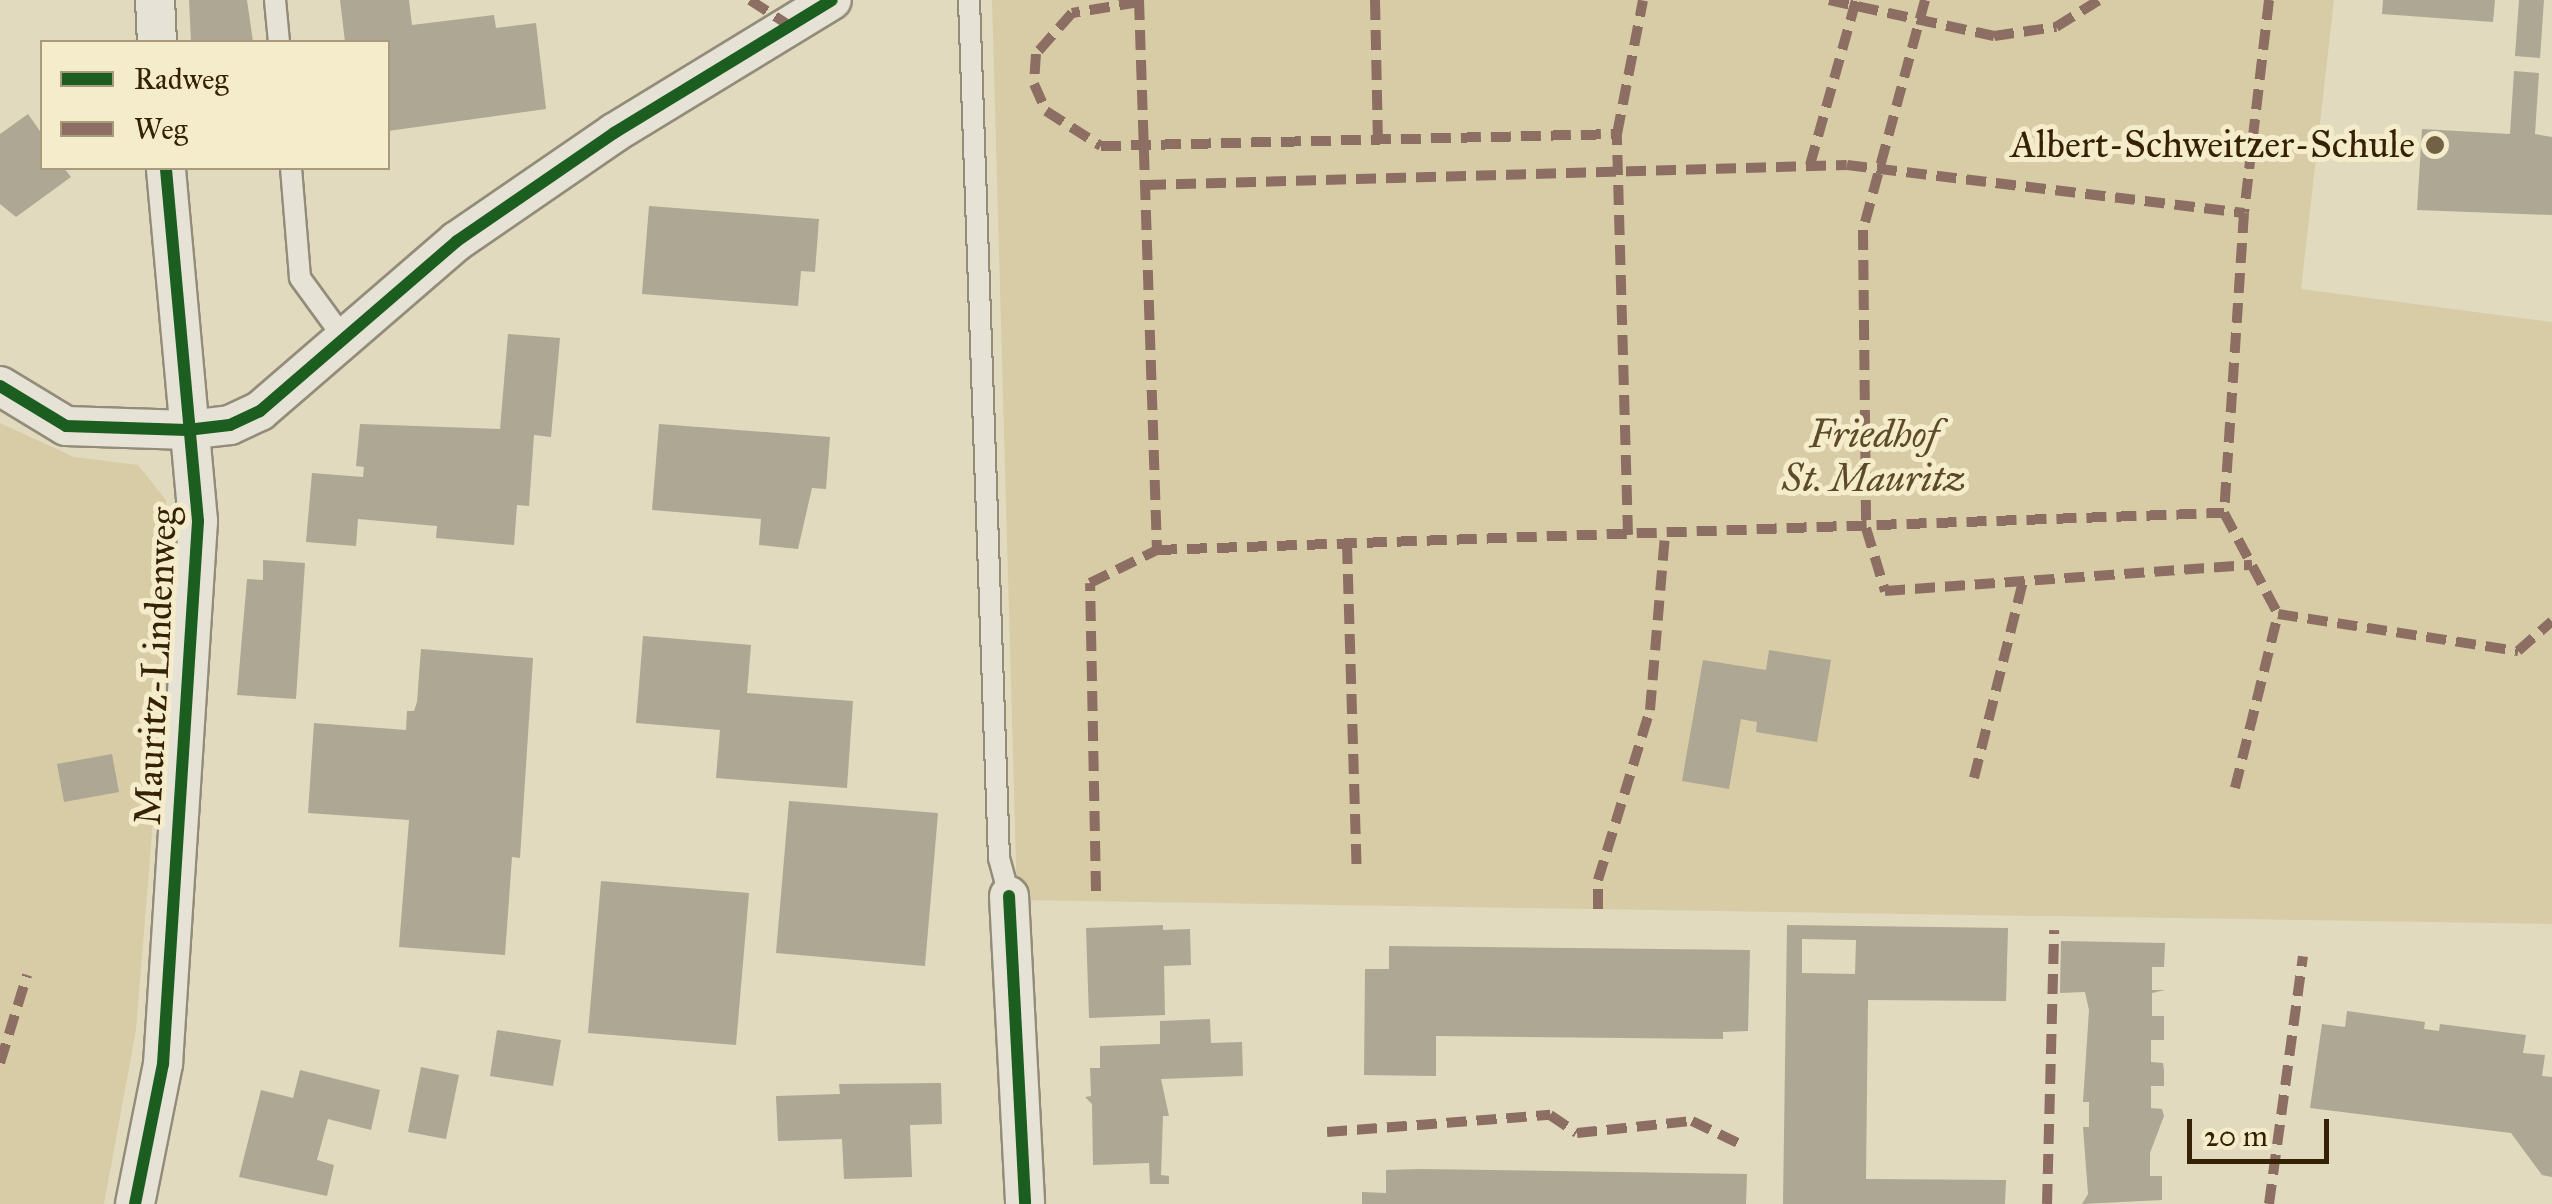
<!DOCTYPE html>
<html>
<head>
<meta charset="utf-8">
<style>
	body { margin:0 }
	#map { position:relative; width:2552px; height:1204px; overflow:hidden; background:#e1dabe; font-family:"IM FELL Great Primer",serif }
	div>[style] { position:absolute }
	.green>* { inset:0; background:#d8cca6 }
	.building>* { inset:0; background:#ada793 }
	.roads { filter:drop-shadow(2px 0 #938c79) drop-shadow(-2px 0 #938c79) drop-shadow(0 2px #938c79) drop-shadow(0 -2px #938c79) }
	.lane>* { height:20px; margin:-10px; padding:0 10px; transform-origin:10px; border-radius:10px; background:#e6e2d5 }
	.street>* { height:38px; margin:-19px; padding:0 19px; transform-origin:19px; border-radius:19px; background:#e6e2d5 }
	.quiet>* { height:10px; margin-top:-5px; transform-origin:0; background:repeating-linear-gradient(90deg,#8d6e63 0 20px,transparent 0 30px) }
	.cycleway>* { height:12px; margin:-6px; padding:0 6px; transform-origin:6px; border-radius:6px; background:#1b5e20 }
	.dots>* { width:28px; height:28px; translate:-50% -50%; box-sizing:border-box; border:5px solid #f5eccb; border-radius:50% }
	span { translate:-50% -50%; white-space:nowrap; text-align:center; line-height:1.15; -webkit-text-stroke:10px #f5eccb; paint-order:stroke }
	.poi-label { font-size:38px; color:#352204 }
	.right { translate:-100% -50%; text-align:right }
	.park-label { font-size:38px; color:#5c4a28; font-style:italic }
	.street-label { font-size:38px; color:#352204 }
	.legend { position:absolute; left:40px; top:40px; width:350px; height:130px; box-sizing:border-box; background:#f5eccb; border:2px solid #a89b7b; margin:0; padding:12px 18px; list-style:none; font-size:30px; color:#352204 }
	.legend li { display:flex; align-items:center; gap:20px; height:50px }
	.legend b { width:50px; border:2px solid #a89b7b }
	.scale { position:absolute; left:2187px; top:1119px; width:142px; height:45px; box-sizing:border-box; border:5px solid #352204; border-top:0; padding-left:12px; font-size:30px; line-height:35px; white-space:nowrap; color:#352204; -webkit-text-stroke:8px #f5eccb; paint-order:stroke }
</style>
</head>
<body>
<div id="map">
	<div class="green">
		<i style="clip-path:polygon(992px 0,2334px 0,2301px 289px,2552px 322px,2552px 924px,1017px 900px)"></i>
		<i style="clip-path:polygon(0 423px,74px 457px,138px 465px,166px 500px,159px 747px,136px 1030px,104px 1204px,0 1204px)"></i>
	</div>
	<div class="building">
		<i style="clip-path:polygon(189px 0,247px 0,253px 42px,191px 42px)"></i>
		<i style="clip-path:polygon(340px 0,409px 0,412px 25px,494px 15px,496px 28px,536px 23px,546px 109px,388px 131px,388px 42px,345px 42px)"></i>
		<i style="clip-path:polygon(2383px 0,2495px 0,2493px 22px,2382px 14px)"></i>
		<i style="clip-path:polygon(2519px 0,2544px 0,2540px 58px,2515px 56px)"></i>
		<i style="clip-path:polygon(2514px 71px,2539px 73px,2535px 134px,2552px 137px,2552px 215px,2417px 210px,2422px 129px,2510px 134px)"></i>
		<i style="clip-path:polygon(28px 114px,42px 134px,42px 168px,64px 168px,71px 177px,16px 217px,0 204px,0 134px)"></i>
		<i style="clip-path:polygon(649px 206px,819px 219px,815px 272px,801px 271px,798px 306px,642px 294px)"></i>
		<i style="clip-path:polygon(508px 334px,560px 338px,551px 437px,534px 435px,529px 506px,517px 505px,514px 545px,436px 538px,437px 526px,358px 519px,356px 546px,306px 542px,312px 473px,363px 477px,364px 467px,356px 466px,360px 424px,500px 429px)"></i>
		<i style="clip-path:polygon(659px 424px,830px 437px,826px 489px,812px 488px,798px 549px,759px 545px,761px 519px,652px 510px)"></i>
		<i style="clip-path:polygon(263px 560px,305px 563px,296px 699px,237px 695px,247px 579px,263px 580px)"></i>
		<i style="clip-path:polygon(643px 636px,751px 645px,747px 693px,853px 701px,847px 788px,716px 778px,720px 730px,636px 723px)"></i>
		<i style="clip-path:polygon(421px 649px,533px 658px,520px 858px,512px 857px,505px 955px,399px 947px,409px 820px,308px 813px,314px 723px,406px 730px,407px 711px,414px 711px,417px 702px)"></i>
		<i style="clip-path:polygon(1769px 650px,1831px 660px,1817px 742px,1756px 732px,1757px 722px,1741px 719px,1729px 789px,1682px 781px,1703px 660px,1766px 670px)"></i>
		<i style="clip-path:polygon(112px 754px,119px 792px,64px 802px,57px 764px)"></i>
		<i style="clip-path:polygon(789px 801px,938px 813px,925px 966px,776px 953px)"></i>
		<i style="clip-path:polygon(601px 881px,749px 893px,736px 1045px,588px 1033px)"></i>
		<i style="clip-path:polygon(1163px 925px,1163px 930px,1190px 929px,1191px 965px,1164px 966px,1165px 1015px,1089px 1018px,1086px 928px)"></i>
		<i style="clip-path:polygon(evenodd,1787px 925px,2008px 928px,2006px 1001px,1868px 1000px,1866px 1179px,2006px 1180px,2005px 1204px,1783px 1204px,1787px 925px,1802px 939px,1856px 940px,1855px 974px,1802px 973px,1802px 939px)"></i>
		<i style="clip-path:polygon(2061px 941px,2165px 943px,2164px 967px,2152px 967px,2152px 990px,2165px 990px,2152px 993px,2152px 1016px,2164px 1016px,2164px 1040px,2151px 1040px,2151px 1062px,2163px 1063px,2164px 1070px,2164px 1086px,2151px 1086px,2151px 1108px,2162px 1109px,2164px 1116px,2150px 1153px,2150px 1176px,2162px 1176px,2162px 1200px,2082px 1204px,2088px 1194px,2083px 1127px,2089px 1127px,2089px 1102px,2083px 1102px,2089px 1010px,2085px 992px,2060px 993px)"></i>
		<i style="clip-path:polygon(1389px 946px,1750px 950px,1748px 1031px,1723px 1032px,1723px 1039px,1436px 1036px,1436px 1076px,1364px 1075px,1365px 969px,1389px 969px)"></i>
		<i style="clip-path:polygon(2347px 1011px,2425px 1022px,2424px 1029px,2439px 1031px,2440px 1024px,2526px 1035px,2523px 1053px,2545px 1055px,2542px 1076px,2552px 1077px,2552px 1177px,2542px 1175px,2511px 1133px,2310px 1108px,2322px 1024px,2345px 1027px)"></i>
		<i style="clip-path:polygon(1210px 1019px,1211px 1043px,1242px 1042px,1243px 1076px,1161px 1079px,1169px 1116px,1163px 1116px,1161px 1175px,1169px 1176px,1169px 1184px,1150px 1184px,1149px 1163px,1093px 1165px,1092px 1104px,1085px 1097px,1091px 1096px,1090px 1068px,1100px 1068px,1100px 1046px,1160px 1044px,1160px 1021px)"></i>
		<i style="clip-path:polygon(497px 1030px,561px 1040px,553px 1086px,490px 1076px)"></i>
		<i style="clip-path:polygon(421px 1067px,459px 1075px,446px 1139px,408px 1132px)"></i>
		<i style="clip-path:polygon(300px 1070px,380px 1090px,371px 1130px,328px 1119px,317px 1160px,334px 1165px,327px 1196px,239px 1177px,261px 1090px,293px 1098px)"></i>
		<i style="clip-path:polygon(941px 1083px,942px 1124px,910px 1125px,912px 1177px,844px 1179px,842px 1139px,778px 1141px,776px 1096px,840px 1094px,839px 1084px)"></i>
		<i style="clip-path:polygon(1420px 1169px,1747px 1174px,1746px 1204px,1362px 1204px,1362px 1192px,1386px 1193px,1386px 1170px)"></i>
	</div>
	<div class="roads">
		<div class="lane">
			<i style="left:275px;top:0;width:42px;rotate:84.6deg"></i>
			<i style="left:969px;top:0;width:859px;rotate:88deg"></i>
			<i style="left:999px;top:858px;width:39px;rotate:75deg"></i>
			<i style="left:291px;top:168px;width:110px;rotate:85.3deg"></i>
			<i style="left:300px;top:278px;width:78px;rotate:53.9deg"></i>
		</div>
		<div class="street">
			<i style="left:155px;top:0;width:42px;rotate:87.3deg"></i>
			<i style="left:0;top:386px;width:77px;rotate:31.2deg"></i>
			<i style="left:66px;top:426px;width:121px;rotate:1.9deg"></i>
			<i style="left:187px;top:430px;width:43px;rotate:-6.6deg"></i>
			<i style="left:230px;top:425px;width:33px;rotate:-25deg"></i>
			<i style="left:260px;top:411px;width:260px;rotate:-40.8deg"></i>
			<i style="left:457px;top:241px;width:191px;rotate:-34.5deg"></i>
			<i style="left:614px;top:133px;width:255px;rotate:-31.4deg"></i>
			<i style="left:1009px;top:896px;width:308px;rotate:87deg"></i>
			<i style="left:135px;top:1204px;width:143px;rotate:-78.7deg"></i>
			<i style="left:163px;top:1064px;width:544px;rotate:-86.31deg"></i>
			<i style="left:198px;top:521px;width:354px;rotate:-95.2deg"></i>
		</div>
	</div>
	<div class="quiet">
		<i style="left:750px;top:0;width:48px;rotate:33deg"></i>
		<i style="left:1139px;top:0;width:550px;rotate:88.13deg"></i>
		<i style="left:1375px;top:0;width:140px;rotate:88.8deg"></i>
		<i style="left:1829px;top:0;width:169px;rotate:12.3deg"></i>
		<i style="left:1994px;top:36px;width:63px;rotate:-8.3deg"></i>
		<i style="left:2056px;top:27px;width:51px;rotate:-32.1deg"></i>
		<i style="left:1925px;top:0;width:238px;rotate:105.1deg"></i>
		<i style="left:1863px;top:230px;width:298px;rotate:89.4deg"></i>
		<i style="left:1866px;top:528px;width:66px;rotate:73.2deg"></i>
		<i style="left:1885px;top:591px;width:368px;rotate:-4.1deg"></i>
		<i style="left:2269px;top:0;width:214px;rotate:96.7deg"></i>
		<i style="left:2244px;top:213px;width:301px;rotate:93.8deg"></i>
		<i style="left:2224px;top:513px;width:115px;rotate:61.9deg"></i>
		<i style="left:2278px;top:614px;width:243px;rotate:8.8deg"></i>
		<i style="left:2518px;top:651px;width:45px;rotate:-41.4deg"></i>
		<i style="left:1139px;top:2px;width:68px;rotate:170.7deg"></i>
		<i style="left:1072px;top:13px;width:55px;rotate:131.3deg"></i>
		<i style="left:1036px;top:54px;width:30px;rotate:94deg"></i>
		<i style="left:1034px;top:84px;width:30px;rotate:66deg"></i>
		<i style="left:1046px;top:111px;width:65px;rotate:32.5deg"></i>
		<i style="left:1101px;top:146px;width:516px;rotate:-1.33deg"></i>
		<i style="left:1810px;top:165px;width:171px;rotate:-74.4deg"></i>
		<i style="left:1146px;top:185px;width:701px;rotate:-1.63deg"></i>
		<i style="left:1847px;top:165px;width:400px;rotate:6.9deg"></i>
		<i style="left:1628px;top:535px;width:401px;rotate:-91.6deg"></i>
		<i style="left:1617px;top:134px;width:136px;rotate:-79deg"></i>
		<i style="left:1347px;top:544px;width:330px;rotate:88.3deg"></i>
		<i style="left:1974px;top:778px;width:203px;rotate:-76deg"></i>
		<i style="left:2235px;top:788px;width:179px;rotate:-76.1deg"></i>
		<i style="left:1096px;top:891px;width:308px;rotate:-91.1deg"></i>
		<i style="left:1090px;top:583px;width:75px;rotate:-26.2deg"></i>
		<i style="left:1157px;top:550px;width:1068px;rotate:-1.99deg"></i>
		<i style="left:1598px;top:909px;width:29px;rotate:-90deg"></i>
		<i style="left:1598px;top:880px;width:178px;rotate:-73deg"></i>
		<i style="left:1650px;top:710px;width:177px;rotate:-85.1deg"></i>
		<i style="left:0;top:1063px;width:92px;rotate:-72.9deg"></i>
		<i style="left:1327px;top:1132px;width:224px;rotate:-4.4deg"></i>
		<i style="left:1550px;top:1115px;width:32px;rotate:34deg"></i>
		<i style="left:1577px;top:1133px;width:116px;rotate:-6deg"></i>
		<i style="left:1692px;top:1121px;width:55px;rotate:25.6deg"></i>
		<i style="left:2047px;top:1204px;width:274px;rotate:-88.5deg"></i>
		<i style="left:2269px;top:1204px;width:250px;rotate:-82.2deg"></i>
	</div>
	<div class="cycleway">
		<i style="left:0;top:386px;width:77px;rotate:31.2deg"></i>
		<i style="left:66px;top:426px;width:121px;rotate:1.9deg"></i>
		<i style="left:187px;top:430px;width:43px;rotate:-6.6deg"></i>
		<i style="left:230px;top:425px;width:33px;rotate:-25deg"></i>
		<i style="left:260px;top:411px;width:260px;rotate:-40.8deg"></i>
		<i style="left:457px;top:241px;width:191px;rotate:-34.5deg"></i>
		<i style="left:614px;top:133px;width:255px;rotate:-31.4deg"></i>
		<i style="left:1009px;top:896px;width:308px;rotate:87deg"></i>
		<i style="left:135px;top:1204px;width:143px;rotate:-78.7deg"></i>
		<i style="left:163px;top:1064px;width:544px;rotate:-86.31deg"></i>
		<i style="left:198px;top:521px;width:354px;rotate:-95.2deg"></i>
	</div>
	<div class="dots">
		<i style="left:2435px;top:145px;background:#716245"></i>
	</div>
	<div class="poi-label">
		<span class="right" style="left:2415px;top:145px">Albert-Schweitzer-Schule</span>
	</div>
	<div class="park-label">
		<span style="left:1874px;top:457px">Friedhof<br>St. Mauritz</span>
	</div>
	<div class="street-label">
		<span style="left:156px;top:666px;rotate:-87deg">Mauritz-Lindenweg</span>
	</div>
	<ul class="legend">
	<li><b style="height:12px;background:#1b5e20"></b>Radweg</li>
	<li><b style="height:12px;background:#8d6e63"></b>Weg</li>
	</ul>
	<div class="scale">20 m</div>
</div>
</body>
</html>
